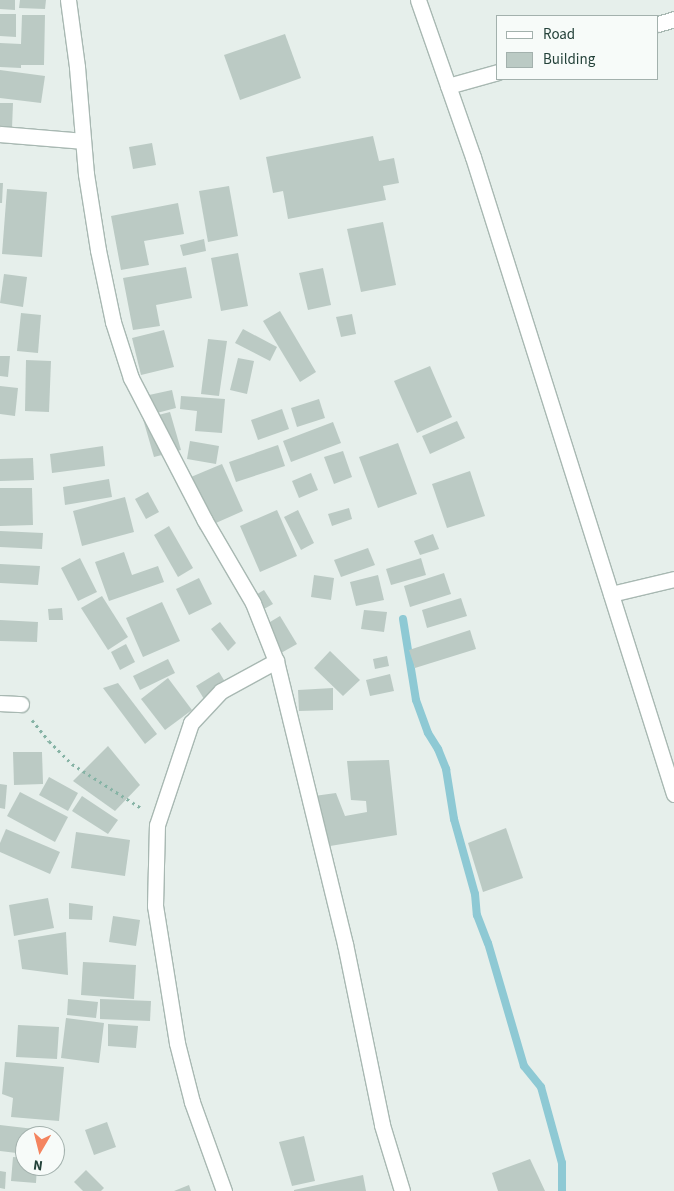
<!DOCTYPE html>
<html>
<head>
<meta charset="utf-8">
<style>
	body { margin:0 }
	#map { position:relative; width:674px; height:1191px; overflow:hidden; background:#e6efeb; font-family:"Source Sans 3",sans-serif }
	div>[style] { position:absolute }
	.stream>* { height:8px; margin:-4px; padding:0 4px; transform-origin:4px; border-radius:4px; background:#8ec9d4 }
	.building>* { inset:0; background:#bbcac4 }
	.path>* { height:3px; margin-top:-1.5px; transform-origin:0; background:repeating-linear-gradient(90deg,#86b3a5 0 2.5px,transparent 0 6.5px) }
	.roads { filter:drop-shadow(1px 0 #a8b8b2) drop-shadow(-1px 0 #a8b8b2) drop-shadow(0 1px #a8b8b2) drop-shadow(0 -1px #a8b8b2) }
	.street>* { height:15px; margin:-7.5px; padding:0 7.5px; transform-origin:7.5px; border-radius:7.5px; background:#fff }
	.secondary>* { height:15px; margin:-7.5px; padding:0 7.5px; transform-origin:7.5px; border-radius:7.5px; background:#fff }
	span { translate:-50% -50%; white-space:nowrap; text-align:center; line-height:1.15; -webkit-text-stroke:4.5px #f7fbf9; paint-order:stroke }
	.legend { position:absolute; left:496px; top:15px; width:162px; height:65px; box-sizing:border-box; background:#f7fbf9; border:1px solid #a3b1ad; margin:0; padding:6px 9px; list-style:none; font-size:15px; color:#24423a }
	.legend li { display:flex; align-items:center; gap:10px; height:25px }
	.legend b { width:25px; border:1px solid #a3b1ad }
	.north { position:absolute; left:15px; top:1126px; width:50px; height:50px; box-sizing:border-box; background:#f7fbf9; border:1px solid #a3b1ad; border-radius:50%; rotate:188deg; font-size:14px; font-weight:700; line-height:20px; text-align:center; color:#24423a }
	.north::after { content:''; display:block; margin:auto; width:18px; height:22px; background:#f4845f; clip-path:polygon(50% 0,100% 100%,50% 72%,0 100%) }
</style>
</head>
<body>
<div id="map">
	<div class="stream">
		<i style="left:403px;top:619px;width:82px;rotate:80.9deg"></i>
		<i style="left:416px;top:700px;width:35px;rotate:70deg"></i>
		<i style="left:428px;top:733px;width:19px;rotate:58deg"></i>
		<i style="left:438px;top:749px;width:22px;rotate:68deg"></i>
		<i style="left:446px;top:769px;width:51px;rotate:80.9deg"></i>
		<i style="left:454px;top:819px;width:78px;rotate:74.4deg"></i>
		<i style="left:475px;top:894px;width:21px;rotate:85deg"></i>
		<i style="left:477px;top:915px;width:30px;rotate:69deg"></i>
		<i style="left:488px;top:943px;width:128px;rotate:73.7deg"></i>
		<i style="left:524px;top:1066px;width:27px;rotate:51deg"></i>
		<i style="left:541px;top:1087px;width:79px;rotate:74.6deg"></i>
		<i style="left:562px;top:1163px;width:28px;rotate:90deg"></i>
	</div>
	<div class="building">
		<i style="clip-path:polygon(0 0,15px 0,15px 10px,0 9px)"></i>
		<i style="clip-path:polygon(20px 0,46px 0,45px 9px,19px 8px)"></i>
		<i style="clip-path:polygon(0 14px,16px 14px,16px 37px,0 36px)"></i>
		<i style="clip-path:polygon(22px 15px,45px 15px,44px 65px,21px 65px,21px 68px,0 67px,0 43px,21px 44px)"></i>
		<i style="clip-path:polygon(285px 34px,301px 78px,240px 100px,224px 55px)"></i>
		<i style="clip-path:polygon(0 70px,45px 76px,41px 103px,0 98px)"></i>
		<i style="clip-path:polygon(0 103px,13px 103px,12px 128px,0 127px)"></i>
		<i style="clip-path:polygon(373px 136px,379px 161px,394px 158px,399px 183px,383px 186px,386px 200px,288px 219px,283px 191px,273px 193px,266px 157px)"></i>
		<i style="clip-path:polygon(152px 143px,156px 165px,133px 169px,129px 147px)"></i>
		<i style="clip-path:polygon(0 183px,3px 183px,2px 203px,0 203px)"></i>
		<i style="clip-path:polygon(229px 186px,238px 236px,208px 242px,199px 191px)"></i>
		<i style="clip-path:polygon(7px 189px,47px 192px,42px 257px,2px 254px)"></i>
		<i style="clip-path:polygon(178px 203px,184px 234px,144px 241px,149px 265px,121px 270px,111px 216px)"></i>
		<i style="clip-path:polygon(383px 222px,396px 285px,361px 292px,347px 229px)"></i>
		<i style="clip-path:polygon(204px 239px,206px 251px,183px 256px,180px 245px)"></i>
		<i style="clip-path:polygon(238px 253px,248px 306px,221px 311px,211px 258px)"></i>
		<i style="clip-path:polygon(186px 267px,192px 298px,156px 305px,160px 326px,133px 330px,123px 278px)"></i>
		<i style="clip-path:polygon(323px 268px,331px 305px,308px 310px,299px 273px)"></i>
		<i style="clip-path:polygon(4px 274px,27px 277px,23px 307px,0 303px)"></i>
		<i style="clip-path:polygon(280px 311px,316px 372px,300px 382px,263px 321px)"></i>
		<i style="clip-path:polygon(21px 313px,41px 315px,38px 353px,17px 351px)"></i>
		<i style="clip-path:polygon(352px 314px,356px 334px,341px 337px,336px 317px)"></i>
		<i style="clip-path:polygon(243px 329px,277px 347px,270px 361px,235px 343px)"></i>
		<i style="clip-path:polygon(164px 330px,174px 367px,141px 375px,132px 338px)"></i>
		<i style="clip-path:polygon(208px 339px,227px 341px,219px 396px,201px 394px)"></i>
		<i style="clip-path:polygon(0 356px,10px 356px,8px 377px,0 376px)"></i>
		<i style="clip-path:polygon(238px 358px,254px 361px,247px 394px,230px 390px)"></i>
		<i style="clip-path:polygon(26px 360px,51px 361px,49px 412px,25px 411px)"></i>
		<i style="clip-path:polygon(430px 366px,452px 417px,417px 433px,394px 381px)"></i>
		<i style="clip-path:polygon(0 386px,18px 388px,15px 416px,0 414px)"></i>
		<i style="clip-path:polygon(172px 390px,176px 408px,153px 414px,149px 395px)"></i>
		<i style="clip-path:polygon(181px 396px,225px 399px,222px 433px,195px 431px,197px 411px,180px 409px)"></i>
		<i style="clip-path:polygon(319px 399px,325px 418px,297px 427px,291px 408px)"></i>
		<i style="clip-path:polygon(282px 409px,289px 429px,258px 440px,251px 420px)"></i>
		<i style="clip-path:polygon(170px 412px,181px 450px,154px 457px,143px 419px)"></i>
		<i style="clip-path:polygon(457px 421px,465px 438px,430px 454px,422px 436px)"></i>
		<i style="clip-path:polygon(333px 422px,341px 443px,291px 462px,283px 441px)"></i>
		<i style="clip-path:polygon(190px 441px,219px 446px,216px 464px,187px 459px)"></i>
		<i style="clip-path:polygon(398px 443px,417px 494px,378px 508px,359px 457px)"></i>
		<i style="clip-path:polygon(278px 445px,285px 466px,236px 482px,229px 462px)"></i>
		<i style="clip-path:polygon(103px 446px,105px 466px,52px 473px,50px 454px)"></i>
		<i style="clip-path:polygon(343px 451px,352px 477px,334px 484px,324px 457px)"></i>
		<i style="clip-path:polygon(33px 458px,34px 480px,0 481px,0 459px)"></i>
		<i style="clip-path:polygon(222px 464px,243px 511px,200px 530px,179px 482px)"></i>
		<i style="clip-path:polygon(470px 471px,485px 516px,447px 528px,432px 484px)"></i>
		<i style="clip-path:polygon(311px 473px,318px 490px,299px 498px,292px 481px)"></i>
		<i style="clip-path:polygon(109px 479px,112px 497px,65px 505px,63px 487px)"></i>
		<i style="clip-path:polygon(0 488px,32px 488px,33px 525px,0 526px)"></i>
		<i style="clip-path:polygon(148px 492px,159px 512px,146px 519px,135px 499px)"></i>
		<i style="clip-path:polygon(125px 497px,134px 532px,82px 546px,73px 511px)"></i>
		<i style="clip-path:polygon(349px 508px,352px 519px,332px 526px,328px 514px)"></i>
		<i style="clip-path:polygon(277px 510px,297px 556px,260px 572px,240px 526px)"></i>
		<i style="clip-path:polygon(298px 510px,314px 543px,301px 550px,284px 517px)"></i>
		<i style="clip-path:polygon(169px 526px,193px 568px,178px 577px,154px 535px)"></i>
		<i style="clip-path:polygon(0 531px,43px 533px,42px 549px,0 547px)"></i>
		<i style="clip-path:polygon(433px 534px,439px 549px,420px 555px,414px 541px)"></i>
		<i style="clip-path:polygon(368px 548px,375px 565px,341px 577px,334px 560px)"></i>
		<i style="clip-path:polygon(124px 552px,132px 575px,158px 566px,164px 582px,109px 601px,95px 562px)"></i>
		<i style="clip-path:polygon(80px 558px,97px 592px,78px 601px,61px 568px)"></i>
		<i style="clip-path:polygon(421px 558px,426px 575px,391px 585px,386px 569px)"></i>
		<i style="clip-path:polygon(0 564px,40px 566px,38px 585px,0 583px)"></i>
		<i style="clip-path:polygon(444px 573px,451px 594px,410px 607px,404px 586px)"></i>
		<i style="clip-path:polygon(314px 575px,334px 578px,331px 600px,311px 597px)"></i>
		<i style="clip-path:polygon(378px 575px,384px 600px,356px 606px,350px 582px)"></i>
		<i style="clip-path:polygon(199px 578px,212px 604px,189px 615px,176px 589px)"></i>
		<i style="clip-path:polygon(264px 590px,273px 604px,262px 610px,254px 596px)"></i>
		<i style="clip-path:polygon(102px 596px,128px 637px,108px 650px,81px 608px)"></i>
		<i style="clip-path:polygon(461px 598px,467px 616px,427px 628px,422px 610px)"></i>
		<i style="clip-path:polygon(162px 602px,180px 641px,143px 657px,126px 618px)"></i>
		<i style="clip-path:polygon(62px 608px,63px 620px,49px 620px,48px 609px)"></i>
		<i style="clip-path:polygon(364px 610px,387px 612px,384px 632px,361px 629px)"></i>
		<i style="clip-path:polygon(280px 616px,297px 644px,281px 653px,265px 625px)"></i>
		<i style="clip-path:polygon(0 620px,38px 622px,37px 642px,0 641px)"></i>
		<i style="clip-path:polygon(220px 622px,236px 643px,228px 651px,211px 629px)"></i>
		<i style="clip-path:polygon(470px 630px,476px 649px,415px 668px,409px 650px)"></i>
		<i style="clip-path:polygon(126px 644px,135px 662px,120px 670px,111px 652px)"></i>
		<i style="clip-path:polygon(330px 651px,360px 680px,343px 696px,314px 668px)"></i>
		<i style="clip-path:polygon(387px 656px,389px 666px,375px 669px,373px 659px)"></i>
		<i style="clip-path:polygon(168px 659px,175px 673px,140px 690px,133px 676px)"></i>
		<i style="clip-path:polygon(219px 672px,227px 685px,204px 699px,196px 686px)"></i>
		<i style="clip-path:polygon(390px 674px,394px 691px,370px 696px,366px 680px)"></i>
		<i style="clip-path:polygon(168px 678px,192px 710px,165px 730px,141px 699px)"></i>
		<i style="clip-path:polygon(118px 683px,157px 734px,145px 744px,103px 688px)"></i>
		<i style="clip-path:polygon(333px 688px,333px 710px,299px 711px,298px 690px)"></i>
		<i style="clip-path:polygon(108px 746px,140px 785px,115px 811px,73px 781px)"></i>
		<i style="clip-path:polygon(13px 752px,42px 752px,43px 784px,14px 785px)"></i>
		<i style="clip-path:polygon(389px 760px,397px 835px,330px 846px,314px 796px,336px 793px,345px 816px,367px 812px,366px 801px,351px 800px,347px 761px)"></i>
		<i style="clip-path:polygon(49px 777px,78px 793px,68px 811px,39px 795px)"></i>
		<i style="clip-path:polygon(0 784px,7px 785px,5px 809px,0 808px)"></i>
		<i style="clip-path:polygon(20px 792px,68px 817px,55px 842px,7px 816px)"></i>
		<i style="clip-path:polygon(82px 796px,118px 820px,108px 834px,72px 811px)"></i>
		<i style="clip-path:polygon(506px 828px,523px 878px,483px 892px,468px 843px)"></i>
		<i style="clip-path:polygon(6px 829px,60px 852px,50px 874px,0 852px,0 843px)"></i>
		<i style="clip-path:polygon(76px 832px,130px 840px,125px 876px,71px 868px)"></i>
		<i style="clip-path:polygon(48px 898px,54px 928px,14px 936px,9px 905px)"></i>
		<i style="clip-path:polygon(69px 903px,93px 906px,92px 920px,69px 919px)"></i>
		<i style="clip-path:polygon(113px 916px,140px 920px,136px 946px,109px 942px)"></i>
		<i style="clip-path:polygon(66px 932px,68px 975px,22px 969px,18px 940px)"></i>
		<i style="clip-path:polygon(83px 962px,136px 965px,134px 999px,81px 995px)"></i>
		<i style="clip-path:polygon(68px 999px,98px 1002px,96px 1018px,67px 1015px)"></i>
		<i style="clip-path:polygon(100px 999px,151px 1001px,150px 1021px,100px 1019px)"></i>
		<i style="clip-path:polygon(66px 1018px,104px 1023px,99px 1063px,61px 1058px)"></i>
		<i style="clip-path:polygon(108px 1024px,138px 1026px,136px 1048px,108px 1046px)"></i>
		<i style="clip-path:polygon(18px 1025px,59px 1027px,57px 1059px,16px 1057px)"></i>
		<i style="clip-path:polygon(5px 1062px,64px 1067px,59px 1121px,11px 1117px,13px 1098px,2px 1094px)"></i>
		<i style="clip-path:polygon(107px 1122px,116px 1147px,94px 1155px,85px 1130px)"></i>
		<i style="clip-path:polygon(0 1125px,43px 1130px,43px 1136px,25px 1136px,25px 1154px,0 1151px)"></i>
		<i style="clip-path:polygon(304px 1136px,315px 1181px,292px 1186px,279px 1142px)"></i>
		<i style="clip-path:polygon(13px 1157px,25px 1158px,25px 1166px,37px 1166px,36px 1183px,11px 1181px)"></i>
		<i style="clip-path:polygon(530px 1159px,545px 1191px,498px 1191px,492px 1173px)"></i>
		<i style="clip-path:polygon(86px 1170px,104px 1188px,101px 1191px,83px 1191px,74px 1182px)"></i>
		<i style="clip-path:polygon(0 1171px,6px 1172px,5px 1189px,0 1188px)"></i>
		<i style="clip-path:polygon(363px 1175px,366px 1191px,294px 1191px,294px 1190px)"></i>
		<i style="clip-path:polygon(189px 1185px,191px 1191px,174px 1191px)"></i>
	</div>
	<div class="path">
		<i style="left:32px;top:720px;width:27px;rotate:51deg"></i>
		<i style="left:49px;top:741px;width:33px;rotate:45deg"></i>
		<i style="left:72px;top:764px;width:82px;rotate:32.5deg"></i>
	</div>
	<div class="roads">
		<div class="street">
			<i style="left:68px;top:0;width:68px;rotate:82.3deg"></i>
			<i style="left:77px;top:67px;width:107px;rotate:85.2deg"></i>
			<i style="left:86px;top:174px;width:77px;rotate:81deg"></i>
			<i style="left:98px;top:250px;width:74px;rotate:78.2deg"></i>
			<i style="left:113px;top:322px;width:59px;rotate:72.2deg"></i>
			<i style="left:131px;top:378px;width:159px;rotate:62.6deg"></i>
			<i style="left:204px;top:519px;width:97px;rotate:59.7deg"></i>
			<i style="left:253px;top:603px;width:62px;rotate:68.4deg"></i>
			<i style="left:276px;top:661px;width:291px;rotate:76.3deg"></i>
			<i style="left:345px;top:944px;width:185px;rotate:78.4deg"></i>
			<i style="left:382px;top:1125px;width:69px;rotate:73.1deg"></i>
			<i style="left:658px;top:24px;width:17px;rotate:-17deg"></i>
			<i style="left:448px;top:86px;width:52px;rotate:-15.6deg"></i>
			<i style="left:0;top:134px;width:83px;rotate:4.8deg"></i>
			<i style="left:611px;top:594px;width:65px;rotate:-13.4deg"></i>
			<i style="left:0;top:703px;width:21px;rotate:3deg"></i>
			<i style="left:224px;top:1191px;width:95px;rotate:-109.8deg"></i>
			<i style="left:192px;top:1102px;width:61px;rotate:-104.3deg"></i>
			<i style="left:177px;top:1043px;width:139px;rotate:-99.1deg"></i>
			<i style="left:155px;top:906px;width:81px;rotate:-88.6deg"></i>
			<i style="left:157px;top:825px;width:108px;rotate:-71.6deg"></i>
			<i style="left:191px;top:723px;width:44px;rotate:-46.8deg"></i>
			<i style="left:221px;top:691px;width:63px;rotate:-28.6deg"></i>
		</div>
		<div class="secondary">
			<i style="left:418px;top:0;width:166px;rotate:70.7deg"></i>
			<i style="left:473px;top:157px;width:668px;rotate:72.49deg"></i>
		</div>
	</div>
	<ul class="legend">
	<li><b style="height:6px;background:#fff"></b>Road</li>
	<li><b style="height:14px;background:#bbcac4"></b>Building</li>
	</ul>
	<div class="north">N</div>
</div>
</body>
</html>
